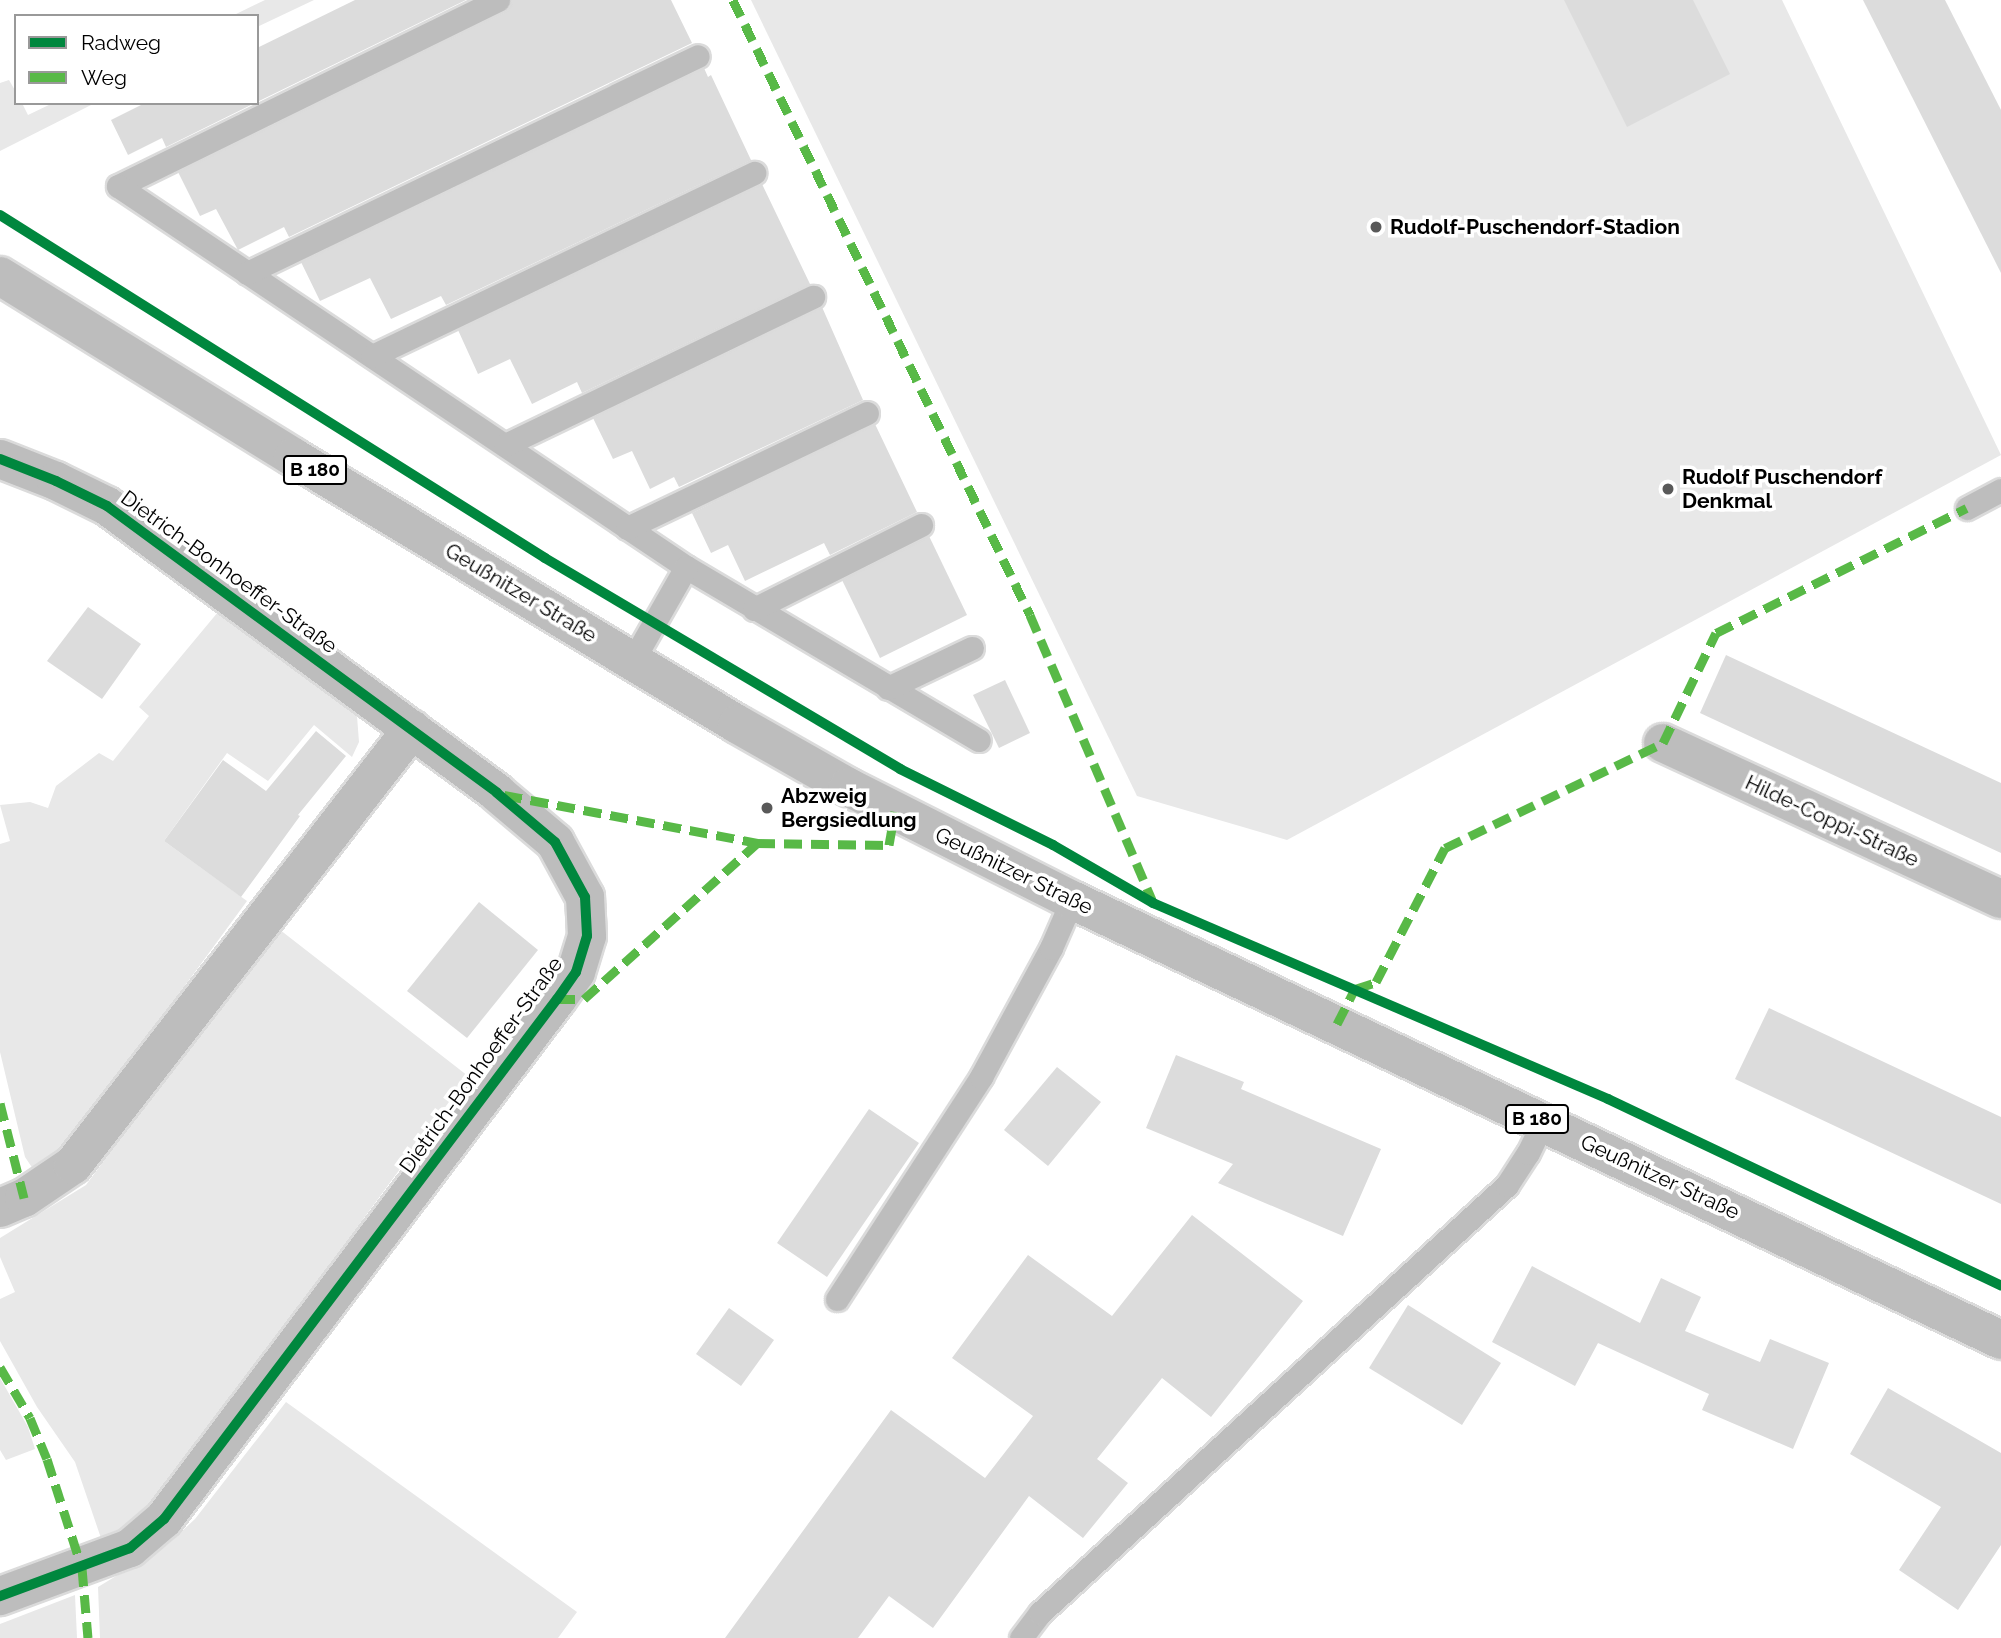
<!DOCTYPE html>
<html>
<head>
<meta charset="utf-8">
<style>
	body { margin:0 }
	#map { position:relative; width:2001px; height:1638px; overflow:hidden; background:#fff; font-family:Raleway,sans-serif }
	div>[style] { position:absolute }
	.green>* { inset:0; background:#e8e8e8 }
	.building>* { inset:0; background:#dcdcdc }
	.roads { filter:drop-shadow(2px 0 #dbdbdb) drop-shadow(-2px 0 #dbdbdb) drop-shadow(0 2px #dbdbdb) drop-shadow(0 -2px #dbdbdb) }
	.service>* { height:23px; margin:-11.5px; padding:0 11.5px; transform-origin:11.5px; border-radius:11.5px; background:#bdbdbd }
	.minor>* { height:38px; margin:-19px; padding:0 19px; transform-origin:19px; border-radius:19px; background:#bdbdbd }
	.primary>* { height:38px; margin:-19px; padding:0 19px; transform-origin:19px; border-radius:19px; background:#bdbdbd }
	.quiet>* { height:9px; margin-top:-4.5px; transform-origin:0; background:repeating-linear-gradient(90deg,#58b947 0 18px,transparent 0 27px) }
	.cycleway>* { height:10px; margin:-5px; padding:0 5px; transform-origin:5px; border-radius:5px; background:#00873e }
	.dots>* { width:19px; height:19px; translate:-50% -50%; box-sizing:border-box; border:4px solid #fff; border-radius:50% }
	span { translate:-50% -50%; white-space:nowrap; text-align:center; line-height:1.15; -webkit-text-stroke:7px #fff; paint-order:stroke }
	.shield-label span { padding:2px 5px; background:#fff; border:2px solid; border-radius:5px; -webkit-text-stroke-width:0 }
	.shield-label { font-size:19px; color:#000; font-weight:700 }
	.poi-label { font-size:21px; color:#000; font-weight:700 }
	.left { translate:0 -50%; text-align:left }
	.street-label { font-size:21px; color:#000 }
	.legend { position:absolute; left:14px; top:14px; width:245px; height:91px; box-sizing:border-box; background:#fff; border:2px solid #999; margin:0; padding:9px 12px; list-style:none; font-size:21px; color:#000 }
	.legend li { display:flex; align-items:center; gap:14px; height:35px }
	.legend b { width:35px; border:2px solid #999 }
</style>
</head>
<body>
<div id="map">
	<div class="green">
		<i style="clip-path:polygon(265px 0,314px 0,257px 27px,257px 16px,232px 16px)"></i>
		<i style="clip-path:polygon(751px 0,1782px 0,2001px 455px,1287px 840px,1137px 796px)"></i>
		<i style="clip-path:polygon(9px 80px,16px 92px,16px 103px,22px 103px,28px 115px,53px 103px,95px 103px,0 151px,0 83px)"></i>
		<i style="clip-path:polygon(218px 612px,357px 716px,359px 742px,352px 757px,314px 725px,268px 781px,227px 753px,164px 841px,247px 901px,69px 1144px,35px 1172px,25px 1157px,0 1052px,0 844px,10px 841px,0 805px,30px 802px,48px 808px,56px 786px,99px 753px,113px 761px,149px 716px,139px 707px)"></i>
		<i style="clip-path:polygon(275px 926px,468px 1076px,187px 1460px,146px 1510px,103px 1544px,75px 1462px,37px 1407px,0 1341px,0 1299px,15px 1292px,0 1257px,0 1238px,86px 1185px)"></i>
		<i style="clip-path:polygon(0 1378px,28px 1427px,35px 1449px,6px 1460px,0 1450px)"></i>
		<i style="clip-path:polygon(286px 1402px,577px 1612px,558px 1638px,100px 1638px,98px 1587px,167px 1545px,195px 1519px)"></i>
		<i style="clip-path:polygon(75px 1595px,77px 1638px,0 1638px,0 1624px)"></i>
	</div>
	<div class="building">
		<i style="clip-path:polygon(355px 0,466px 0,257px 102px,257px 48px)"></i>
		<i style="clip-path:polygon(512px 0,671px 0,692px 43px,289px 237px,284px 227px,238px 250px,216px 209px,200px 216px,178px 172px,504px 13px)"></i>
		<i style="clip-path:polygon(1564px 0,1693px 0,1730px 74px,1627px 127px)"></i>
		<i style="clip-path:polygon(1863px 0,1945px 0,2001px 110px,2001px 273px)"></i>
		<i style="clip-path:polygon(704px 68px,708px 77px,711px 75px,751px 160px,446px 305px,441px 296px,391px 319px,370px 278px,320px 301px,301px 262px)"></i>
		<i style="clip-path:polygon(145px 103px,255px 103px,166px 147px,162px 138px,128px 155px,111px 120px)"></i>
		<i style="clip-path:polygon(762px 184px,810px 284px,582px 393px,577px 382px,532px 404px,510px 359px,478px 374px,458px 330px)"></i>
		<i style="clip-path:polygon(822px 307px,863px 400px,679px 487px,674px 477px,650px 489px,632px 451px,613px 459px,593px 418px)"></i>
		<i style="clip-path:polygon(875px 424px,917px 512px,830px 555px,824px 543px,745px 581px,728px 545px,711px 553px,692px 513px)"></i>
		<i style="clip-path:polygon(929px 536px,967px 615px,880px 658px,842px 580px)"></i>
		<i style="clip-path:polygon(88px 607px,141px 644px,102px 699px,47px 661px)"></i>
		<i style="clip-path:polygon(1726px 655px,2001px 783px,2001px 853px,1700px 713px)"></i>
		<i style="clip-path:polygon(1005px 680px,1030px 733px,999px 748px,973px 695px)"></i>
		<i style="clip-path:polygon(316px 731px,346px 756px,298px 815px,300px 816px,241px 897px,164px 841px,223px 760px,266px 791px)"></i>
		<i style="clip-path:polygon(479px 902px,538px 950px,467px 1038px,407px 991px)"></i>
		<i style="clip-path:polygon(1769px 1008px,2001px 1117px,2001px 1204px,1735px 1079px)"></i>
		<i style="clip-path:polygon(1176px 1055px,1244px 1082px,1241px 1089px,1381px 1149px,1343px 1236px,1218px 1183px,1233px 1164px,1146px 1128px)"></i>
		<i style="clip-path:polygon(1057px 1067px,1101px 1102px,1048px 1166px,1004px 1130px)"></i>
		<i style="clip-path:polygon(869px 1109px,919px 1143px,827px 1277px,777px 1243px)"></i>
		<i style="clip-path:polygon(1192px 1215px,1303px 1301px,1211px 1417px,1162px 1378px,1097px 1459px,1128px 1483px,1083px 1538px,1029px 1496px,933px 1628px,889px 1596px,858px 1638px,725px 1638px,891px 1410px,985px 1478px,1033px 1416px,952px 1358px,1028px 1255px,1112px 1316px)"></i>
		<i style="clip-path:polygon(1532px 1266px,1640px 1323px,1661px 1278px,1701px 1297px,1685px 1331px,1760px 1362px,1770px 1339px,1829px 1363px,1793px 1449px,1702px 1410px,1709px 1394px,1598px 1343px,1575px 1386px,1492px 1342px)"></i>
		<i style="clip-path:polygon(1408px 1305px,1501px 1363px,1462px 1425px,1369px 1368px)"></i>
		<i style="clip-path:polygon(729px 1308px,774px 1340px,741px 1386px,696px 1354px)"></i>
		<i style="clip-path:polygon(1888px 1388px,2001px 1453px,2001px 1545px,1958px 1610px,1899px 1570px,1941px 1507px,1850px 1454px)"></i>
	</div>
	<div class="roads">
		<div class="service">
			<i style="left:498px;top:0;width:423px;rotate:153.9deg"></i>
			<i style="left:118px;top:186px;width:684px;rotate:33.85deg"></i>
			<i style="left:686px;top:567px;width:340px;rotate:30.6deg"></i>
			<i style="left:247px;top:273px;width:500px;rotate:-25.69deg"></i>
			<i style="left:372px;top:356px;width:424px;rotate:-25.6deg"></i>
			<i style="left:505px;top:445px;width:342px;rotate:-25.7deg"></i>
			<i style="left:1967px;top:508px;width:38px;rotate:-28deg"></i>
			<i style="left:627px;top:528px;width:266px;rotate:-25.6deg"></i>
			<i style="left:754px;top:609px;width:187px;rotate:-26.7deg"></i>
			<i style="left:633px;top:660px;width:107px;rotate:-60.3deg"></i>
			<i style="left:888px;top:688px;width:93px;rotate:-25.5deg"></i>
			<i style="left:837px;top:1299px;width:265px;rotate:-57deg"></i>
			<i style="left:981px;top:1077px;width:147px;rotate:-61.5deg"></i>
			<i style="left:1051px;top:948px;width:52px;rotate:-66.4deg"></i>
			<i style="left:1021px;top:1638px;width:31px;rotate:-53deg"></i>
			<i style="left:1040px;top:1613px;width:633px;rotate:-42.5deg"></i>
			<i style="left:1507px;top:1185px;width:38px;rotate:-57deg"></i>
			<i style="left:1528px;top:1153px;width:34px;rotate:-64deg"></i>
		</div>
		<div class="minor">
			<i style="left:0;top:459px;width:60px;rotate:21.4deg"></i>
			<i style="left:56px;top:481px;width:57px;rotate:26.1deg"></i>
			<i style="left:107px;top:506px;width:484px;rotate:36.3deg"></i>
			<i style="left:497px;top:793px;width:76px;rotate:40.2deg"></i>
			<i style="left:555px;top:842px;width:63px;rotate:61.4deg"></i>
			<i style="left:585px;top:897px;width:39px;rotate:87deg"></i>
			<i style="left:587px;top:936px;width:38px;rotate:107deg"></i>
			<i style="left:576px;top:972px;width:33px;rotate:125deg"></i>
			<i style="left:557px;top:999px;width:652px;rotate:127.08deg"></i>
			<i style="left:164px;top:1519px;width:45px;rotate:139.5deg"></i>
			<i style="left:130px;top:1548px;width:139px;rotate:159.7deg"></i>
			<i style="left:1663px;top:743px;width:372px;rotate:24.8deg"></i>
			<i style="left:0;top:1208px;width:26px;rotate:-23deg"></i>
			<i style="left:24px;top:1198px;width:59px;rotate:-34deg"></i>
			<i style="left:73px;top:1165px;width:552px;rotate:-52.13deg"></i>
		</div>
		<div class="primary">
			<i style="left:0;top:276px;width:344px;rotate:31.7deg"></i>
			<i style="left:293px;top:457px;width:518px;rotate:31.02deg"></i>
			<i style="left:737px;top:724px;width:128px;rotate:29.6deg"></i>
			<i style="left:848px;top:787px;width:251px;rotate:26.8deg"></i>
			<i style="left:1072px;top:900px;width:1028px;rotate:25.34deg"></i>
		</div>
	</div>
	<div class="quiet">
		<i style="left:733px;top:0;width:683px;rotate:64.22deg"></i>
		<i style="left:1030px;top:615px;width:310px;rotate:66.8deg"></i>
		<i style="left:504px;top:795px;width:258px;rotate:10.7deg"></i>
		<i style="left:757px;top:843px;width:132px;rotate:0.9deg"></i>
		<i style="left:889px;top:845px;width:34px;rotate:-80deg"></i>
		<i style="left:557px;top:999px;width:27px"></i>
		<i style="left:584px;top:999px;width:233px;rotate:-42deg"></i>
		<i style="left:1337px;top:1024px;width:39px;rotate:-63deg"></i>
		<i style="left:1355px;top:989px;width:22px;rotate:-18deg"></i>
		<i style="left:1376px;top:982px;width:151px;rotate:-62.8deg"></i>
		<i style="left:1445px;top:848px;width:242px;rotate:-25.7deg"></i>
		<i style="left:1663px;top:743px;width:122px;rotate:-64.3deg"></i>
		<i style="left:1716px;top:633px;width:280px;rotate:-26.5deg"></i>
		<i style="left:0;top:1103px;width:98px;rotate:75.8deg"></i>
		<i style="left:0;top:1367px;width:59px;rotate:59.5deg"></i>
		<i style="left:30px;top:1418px;width:44px;rotate:67.5deg"></i>
		<i style="left:47px;top:1459px;width:114px;rotate:72.2deg"></i>
		<i style="left:82px;top:1568px;width:70px;rotate:85.1deg"></i>
	</div>
	<div class="cycleway">
		<i style="left:0;top:215px;width:644px;rotate:32.18deg"></i>
		<i style="left:545px;top:558px;width:413px;rotate:30.7deg"></i>
		<i style="left:900px;top:769px;width:171px;rotate:26.4deg"></i>
		<i style="left:1053px;top:845px;width:116px;rotate:30.1deg"></i>
		<i style="left:1153px;top:903px;width:495px;rotate:23.3deg"></i>
		<i style="left:1608px;top:1099px;width:435px;rotate:25.4deg"></i>
		<i style="left:0;top:459px;width:60px;rotate:21.4deg"></i>
		<i style="left:56px;top:481px;width:57px;rotate:26.1deg"></i>
		<i style="left:107px;top:506px;width:484px;rotate:36.3deg"></i>
		<i style="left:497px;top:793px;width:76px;rotate:40.2deg"></i>
		<i style="left:555px;top:842px;width:63px;rotate:61.4deg"></i>
		<i style="left:585px;top:897px;width:39px;rotate:87deg"></i>
		<i style="left:587px;top:936px;width:38px;rotate:107deg"></i>
		<i style="left:576px;top:972px;width:33px;rotate:125deg"></i>
		<i style="left:557px;top:999px;width:652px;rotate:127.08deg"></i>
		<i style="left:164px;top:1519px;width:45px;rotate:139.5deg"></i>
		<i style="left:130px;top:1548px;width:139px;rotate:159.7deg"></i>
	</div>
	<div class="dots">
		<i style="left:1376px;top:227px;background:#595959"></i>
		<i style="left:1668px;top:489px;background:#595959"></i>
		<i style="left:767px;top:808px;background:#595959"></i>
	</div>
	<div class="shield-label">
		<span style="left:315px;top:470px">B 180</span>
		<span style="left:1537px;top:1119px">B 180</span>
	</div>
	<div class="poi-label">
		<span class="left" style="left:1390px;top:227px">Rudolf-Puschendorf-Stadion</span>
		<span class="left" style="left:1682px;top:489px">Rudolf Puschendorf<br>Denkmal</span>
		<span class="left" style="left:781px;top:808px">Abzweig<br>Bergsiedlung</span>
	</div>
	<div class="street-label">
		<span style="left:229px;top:572px;rotate:36deg">Dietrich-Bonhoeffer-Straße</span>
		<span style="left:521px;top:593px;rotate:31deg">Geußnitzer Straße</span>
		<span style="left:1832px;top:821px;rotate:25deg">Hilde-Coppi-Straße</span>
		<span style="left:1014px;top:871px;rotate:26deg">Geußnitzer Straße</span>
		<span style="left:481px;top:1065px;rotate:-54deg">Dietrich-Bonhoeffer-Straße</span>
		<span style="left:1660px;top:1177px;rotate:25deg">Geußnitzer Straße</span>
	</div>
	<ul class="legend">
	<li><b style="height:9px;background:#00873e"></b>Radweg</li>
	<li><b style="height:9px;background:#58b947"></b>Weg</li>
	</ul>
</div>
</body>
</html>
